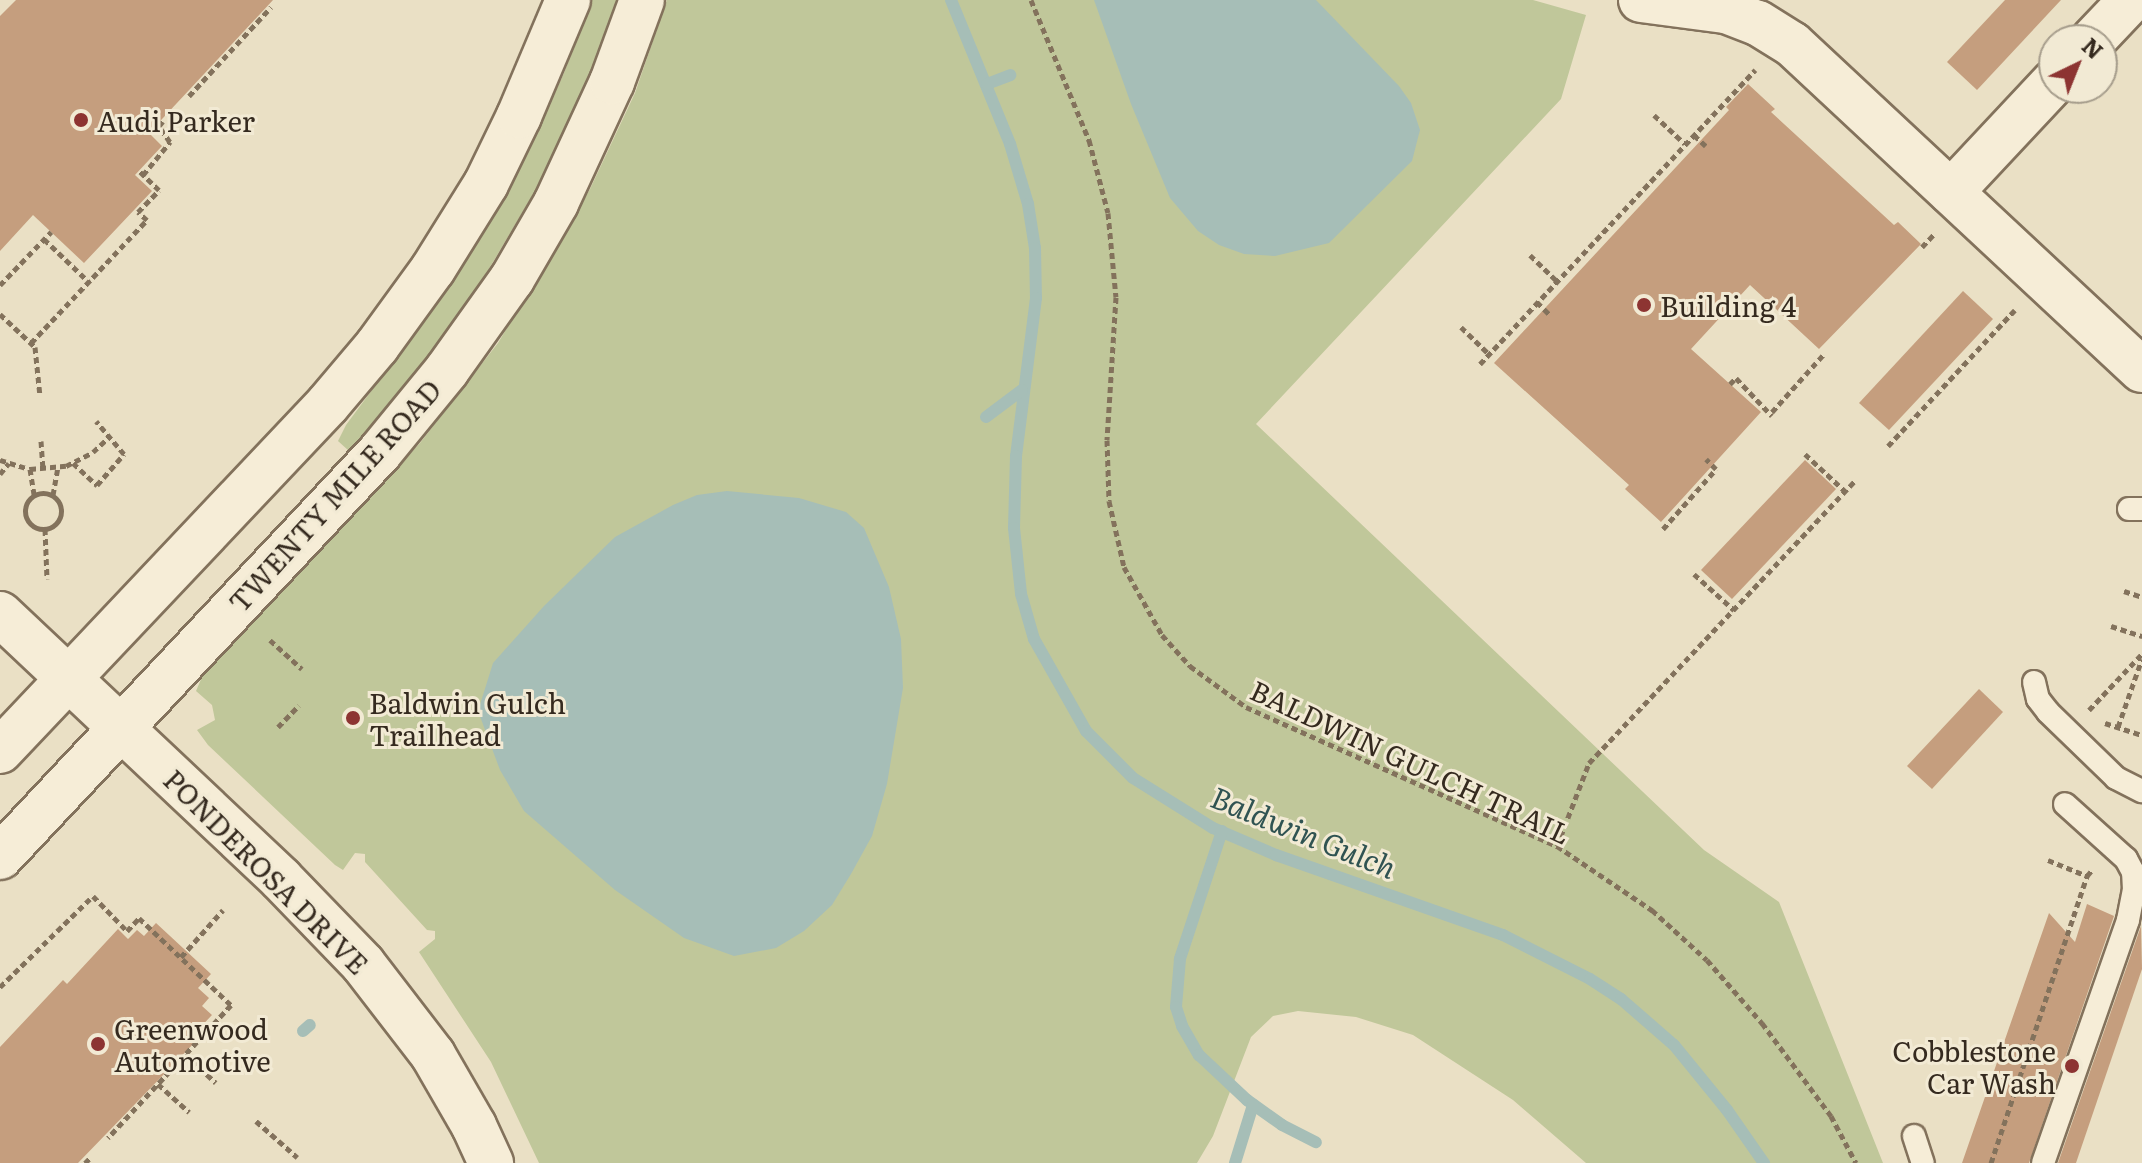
<!DOCTYPE html>
<html>
<head>
<meta charset="utf-8">
<style>
	body { margin:0 }
	#map { position:relative; width:2142px; height:1163px; overflow:hidden; background:#eae0c5; font-family:Literata,serif }
	div>[style] { position:absolute }
	.green>* { inset:0; background:#c0c79a }
	.water>* { inset:0; background:#a6beb7 }
	.stream>* { height:12px; margin:-6px; padding:0 6px; transform-origin:6px; border-radius:6px; background:#a6beb7 }
	.building>* { inset:0; background:#c59e7e }
	.path>* { height:5px; margin-top:-2.5px; transform-origin:0; background:repeating-linear-gradient(90deg,#83725c 0 6px,transparent 0 10px) }
	.path>.ring { margin:-2.5px; padding:0; box-sizing:content-box; background:none; border:5px solid #83725c; border-radius:50% }
	.roads { filter:drop-shadow(2px 0 #83725c) drop-shadow(-2px 0 #83725c) drop-shadow(0 2px #83725c) drop-shadow(0 -2px #83725c) }
	.service>* { height:22px; margin:-11px; padding:0 11px; transform-origin:11px; border-radius:11px; background:#f6edd7 }
	.minor>* { height:44px; margin:-22px; padding:0 22px; transform-origin:22px; border-radius:22px; background:#f6edd7 }
	.tertiary>* { height:44px; margin:-22px; padding:0 22px; transform-origin:22px; border-radius:22px; background:#f6edd7 }
	.secondary>* { height:44px; margin:-22px; padding:0 22px; transform-origin:22px; border-radius:22px; background:#f6edd7 }
	.dots>* { width:22px; height:22px; translate:-50% -50%; box-sizing:border-box; border:4px solid #f2ead4; border-radius:50% }
	span { translate:-50% -50%; white-space:nowrap; text-align:center; line-height:1.15; -webkit-text-stroke:6px #f2ead4; paint-order:stroke }
	.poi-label { font-size:28px; color:#352a1f }
	.left { translate:0 -50%; text-align:left }
	.right { translate:-100% -50%; text-align:right }
	.street-label { font-size:28px; color:#352a1f }
	.water-label { font-size:30px; color:#305352; font-style:italic }
	.north { position:absolute; left:2038px; top:24px; width:80px; height:80px; box-sizing:border-box; background:#f2ead4; border:2px solid #a69d8c; border-radius:50%; rotate:43deg; font-size:22px; font-weight:700; line-height:32px; text-align:center; color:#352a1f }
	.north::after { content:''; display:block; margin:auto; width:28px; height:36px; background:#8d3432; clip-path:polygon(50% 0,100% 100%,50% 72%,0 100%) }
</style>
</head>
<body>
<div id="map">
	<div class="green">
		<i style="clip-path:polygon(591px 0,617px 0,596px 58px,545px 174px,483px 279px,422px 365px,349px 451px,338px 441px,346px 425px,447px 289px,520px 168px,564px 73px)"></i>
		<i style="clip-path:polygon(667px 0,1533px 0,1586px 15px,1561px 99px,1256px 424px,1704px 850px,1779px 902px,1883px 1163px,1586px 1163px,1513px 1100px,1413px 1035px,1356px 1017px,1298px 1011px,1273px 1016px,1251px 1037px,1213px 1136px,1197px 1163px,539px 1163px,491px 1062px,419px 952px,435px 939px,435px 931px,427px 930px,365px 862px,365px 854px,355px 853px,343px 870px,335px 865px,208px 745px,197px 730px,215px 720px,212px 705px,196px 691px,202px 677px,420px 443px,498px 343px,590px 189px,635px 93px)"></i>
	</div>
	<div class="water">
		<i style="clip-path:polygon(1094px 0,1316px 0,1399px 86px,1411px 103px,1420px 130px,1412px 161px,1329px 243px,1275px 256px,1244px 254px,1219px 245px,1198px 231px,1170px 198px,1131px 104px)"></i>
		<i style="clip-path:polygon(727px 491px,799px 498px,846px 512px,864px 528px,889px 587px,901px 639px,903px 688px,887px 784px,872px 836px,851px 874px,832px 905px,804px 931px,776px 948px,734px 956px,684px 938px,615px 890px,524px 811px,500px 770px,478px 711px,493px 663px,544px 606px,615px 537px,673px 505px,697px 495px)"></i>
	</div>
	<div class="stream">
		<i style="left:951px;top:0;width:156px;rotate:67.7deg"></i>
		<i style="left:1010px;top:144px;width:63px;rotate:73.3deg"></i>
		<i style="left:1028px;top:204px;width:45px;rotate:81deg"></i>
		<i style="left:1035px;top:248px;width:50px;rotate:88.9deg"></i>
		<i style="left:1036px;top:298px;width:159px;rotate:97.2deg"></i>
		<i style="left:1016px;top:456px;width:72px;rotate:91.6deg"></i>
		<i style="left:1014px;top:528px;width:66px;rotate:83.9deg"></i>
		<i style="left:1021px;top:594px;width:47px;rotate:73.9deg"></i>
		<i style="left:1034px;top:639px;width:106px;rotate:60.5deg"></i>
		<i style="left:1086px;top:731px;width:66px;rotate:45deg"></i>
		<i style="left:1133px;top:778px;width:94px;rotate:32deg"></i>
		<i style="left:1213px;top:828px;width:69px;rotate:23.2deg"></i>
		<i style="left:1276px;top:855px;width:241px;rotate:19.4deg"></i>
		<i style="left:1503px;top:935px;width:97px;rotate:26.8deg"></i>
		<i style="left:1590px;top:979px;width:37px;rotate:33deg"></i>
		<i style="left:1621px;top:999px;width:70px;rotate:41deg"></i>
		<i style="left:1674px;top:1045px;width:84px;rotate:50.8deg"></i>
		<i style="left:1727px;top:1110px;width:65px;rotate:55.1deg"></i>
		<i style="left:987px;top:84px;width:25px;rotate:-21deg"></i>
		<i style="left:986px;top:417px;width:45px;rotate:-36.9deg"></i>
		<i style="left:1222px;top:831px;width:135px;rotate:108.2deg"></i>
		<i style="left:1180px;top:959px;width:48px;rotate:94.8deg"></i>
		<i style="left:1176px;top:1007px;width:20px;rotate:72deg"></i>
		<i style="left:1182px;top:1026px;width:34px;rotate:60deg"></i>
		<i style="left:1199px;top:1055px;width:66px;rotate:43.2deg"></i>
		<i style="left:1247px;top:1100px;width:43px;rotate:35.5deg"></i>
		<i style="left:1282px;top:1125px;width:38px;rotate:27deg"></i>
		<i style="left:303px;top:1031px;width:9px;rotate:-41deg"></i>
		<i style="left:1235px;top:1163px;width:61px;rotate:-72.8deg"></i>
	</div>
	<div class="building">
		<i style="clip-path:polygon(16px 0,273px 0,149px 133px,162px 146px,135px 175px,152px 191px,84px 263px,33px 215px,0 251px,0 16px)"></i>
		<i style="clip-path:polygon(2005px 0,2061px 0,1977px 90px,1947px 62px)"></i>
		<i style="clip-path:polygon(1748px 84px,1775px 109px,1771px 112px,1894px 225px,1898px 222px,1921px 244px,1819px 349px,1750px 285px,1691px 349px,1761px 412px,1661px 522px,1625px 489px,1629px 485px,1494px 363px,1729px 110px,1726px 107px)"></i>
		<i style="clip-path:polygon(1963px 291px,1993px 319px,1889px 430px,1859px 403px)"></i>
		<i style="clip-path:polygon(1805px 460px,1836px 489px,1732px 599px,1701px 570px)"></i>
		<i style="clip-path:polygon(1979px 689px,2003px 712px,1932px 789px,1907px 766px)"></i>
		<i style="clip-path:polygon(2087px 904px,2114px 916px,2029px 1163px,1962px 1163px,2049px 913px,2075px 942px)"></i>
		<i style="clip-path:polygon(156px 923px,211px 974px,198px 988px,209px 998px,202px 1006px,212px 1015px,192px 1036px,197px 1040px,78px 1163px,0 1163px,0 1047px,63px 980px,67px 984px,118px 929px,128px 939px,137px 930px,144px 936px)"></i>
		<i style="clip-path:polygon(2141px 926px,2142px 969px,2076px 1163px,2058px 1163px)"></i>
	</div>
	<div class="path">
		<i style="left:1031px;top:0;width:152px;rotate:67.5deg"></i>
		<i style="left:1089px;top:140px;width:75px;rotate:75.4deg"></i>
		<i style="left:1108px;top:213px;width:84px;rotate:84.6deg"></i>
		<i style="left:1116px;top:297px;width:143px;rotate:93.6deg"></i>
		<i style="left:1107px;top:440px;width:61px;rotate:88.1deg"></i>
		<i style="left:1109px;top:501px;width:68px;rotate:77.2deg"></i>
		<i style="left:1124px;top:567px;width:78px;rotate:60.8deg"></i>
		<i style="left:1162px;top:635px;width:42px;rotate:47.9deg"></i>
		<i style="left:1190px;top:666px;width:69px;rotate:36.2deg"></i>
		<i style="left:1246px;top:707px;width:341px;rotate:24.1deg"></i>
		<i style="left:1557px;top:846px;width:115px;rotate:34deg"></i>
		<i style="left:1652px;top:910px;width:74px;rotate:42.3deg"></i>
		<i style="left:1707px;top:960px;width:84px;rotate:48.9deg"></i>
		<i style="left:1762px;top:1023px;width:116px;rotate:53.4deg"></i>
		<i style="left:1831px;top:1116px;width:53px;rotate:62deg"></i>
		<i style="left:189px;top:96px;width:121px;rotate:-47.3deg"></i>
		<i style="left:1654px;top:115px;width:42px;rotate:43.1deg"></i>
		<i style="left:1694px;top:135px;width:16px;rotate:43deg"></i>
		<i style="left:143px;top:175px;width:43px;rotate:-50.7deg"></i>
		<i style="left:170px;top:142px;width:19px;rotate:-125deg"></i>
		<i style="left:159px;top:126px;width:6px;rotate:-51deg"></i>
		<i style="left:44px;top:239px;width:62px;rotate:43.7deg"></i>
		<i style="left:1922px;top:247px;width:18px;rotate:-47deg"></i>
		<i style="left:1530px;top:255px;width:37px;rotate:44deg"></i>
		<i style="left:0;top:285px;width:74px;rotate:-46.1deg"></i>
		<i style="left:1537px;top:302px;width:18px;rotate:45deg"></i>
		<i style="left:0;top:314px;width:48px;rotate:43.3deg"></i>
		<i style="left:35px;top:347px;width:49px;rotate:84.2deg"></i>
		<i style="left:1461px;top:327px;width:39px;rotate:44deg"></i>
		<i style="left:31px;top:343px;width:169px;rotate:-46.7deg"></i>
		<i style="left:147px;top:220px;width:12px;rotate:-138deg"></i>
		<i style="left:138px;top:212px;width:30px;rotate:-46deg"></i>
		<i style="left:159px;top:190px;width:28px;rotate:-136deg"></i>
		<i style="left:1480px;top:364px;width:403px;rotate:-46.9deg"></i>
		<i style="left:1730px;top:384px;width:8px;rotate:-45deg"></i>
		<i style="left:1736px;top:378px;width:52px;rotate:46.5deg"></i>
		<i style="left:1772px;top:412px;width:78px;rotate:-48.1deg"></i>
		<i style="left:41px;top:441px;width:27px;rotate:86deg"></i>
		<i style="left:1888px;top:446px;width:186px;rotate:-47deg"></i>
		<i style="left:1805px;top:454px;width:56px;rotate:42.8deg"></i>
		<i style="left:0;top:460px;width:31px;rotate:17deg"></i>
		<i style="left:30px;top:469px;width:36px;rotate:-5deg"></i>
		<i style="left:66px;top:466px;width:30px;rotate:-27deg"></i>
		<i style="left:93px;top:452px;width:22px;rotate:-43deg"></i>
		<i style="left:73px;top:463px;width:33px;rotate:43deg"></i>
		<i style="left:97px;top:485px;width:41px;rotate:-48.9deg"></i>
		<i style="left:124px;top:454px;width:43px;rotate:-130.3deg"></i>
		<i style="left:30px;top:469px;width:26px;rotate:81deg"></i>
		<i style="left:0;top:474px;width:14px;rotate:-51deg"></i>
		<i class="ring" style="left:25px;top:493px;width:31px;height:31px"></i>
		<i style="left:53px;top:495px;width:28px;rotate:-80deg"></i>
		<i style="left:45px;top:529px;width:50px;rotate:87.7deg"></i>
		<i style="left:1663px;top:529px;width:80px;rotate:-48.5deg"></i>
		<i style="left:1716px;top:469px;width:14px;rotate:-135deg"></i>
		<i style="left:1694px;top:574px;width:54px;rotate:42deg"></i>
		<i style="left:2124px;top:591px;width:19px;rotate:18deg"></i>
		<i style="left:2111px;top:626px;width:33px;rotate:18deg"></i>
		<i style="left:270px;top:640px;width:43px;rotate:42.2deg"></i>
		<i style="left:2089px;top:710px;width:77px;rotate:-46.6deg"></i>
		<i style="left:2105px;top:723px;width:39px;rotate:18deg"></i>
		<i style="left:278px;top:727px;width:30px;rotate:-46deg"></i>
		<i style="left:2118px;top:727px;width:72px;rotate:-70.6deg"></i>
		<i style="left:1557px;top:846px;width:89px;rotate:-68.9deg"></i>
		<i style="left:1589px;top:763px;width:389px;rotate:-46.7deg"></i>
		<i style="left:2048px;top:860px;width:42px;rotate:22.3deg"></i>
		<i style="left:181px;top:957px;width:63px;rotate:-48.2deg"></i>
		<i style="left:0;top:987px;width:130px;rotate:-44.4deg"></i>
		<i style="left:93px;top:896px;width:49px;rotate:45.8deg"></i>
		<i style="left:127px;top:931px;width:18px;rotate:-47deg"></i>
		<i style="left:139px;top:918px;width:127px;rotate:43.4deg"></i>
		<i style="left:231px;top:1005px;width:181px;rotate:132.8deg"></i>
		<i style="left:185px;top:1054px;width:42px;rotate:43.1deg"></i>
		<i style="left:158px;top:1084px;width:42px;rotate:42.1deg"></i>
		<i style="left:256px;top:1121px;width:55px;rotate:41.3deg"></i>
		<i style="left:85px;top:1163px;width:7px;rotate:-45deg"></i>
		<i style="left:1991px;top:1163px;width:303px;rotate:-71.5deg"></i>
		<i style="left:2087px;top:876px;width:8px;rotate:-50deg"></i>
	</div>
	<div class="roads">
		<div class="service">
			<i style="left:2129px;top:509px;width:13px"></i>
			<i style="left:2034px;top:682px;width:17px;rotate:77deg"></i>
			<i style="left:2038px;top:699px;width:16px;rotate:52deg"></i>
			<i style="left:2048px;top:712px;width:95px;rotate:44.1deg"></i>
			<i style="left:2116px;top:778px;width:29px;rotate:27deg"></i>
			<i style="left:1914px;top:1136px;width:28px;rotate:72deg"></i>
			<i style="left:2043px;top:1163px;width:257px;rotate:-70.7deg"></i>
			<i style="left:2128px;top:920px;width:31px;rotate:-79deg"></i>
			<i style="left:2134px;top:890px;width:18px;rotate:-93deg"></i>
			<i style="left:2133px;top:872px;width:15px;rotate:-118deg"></i>
			<i style="left:2126px;top:859px;width:82px;rotate:-138deg"></i>
		</div>
		<div class="minor">
			<i style="left:1641px;top:0;width:86px;rotate:7.4deg"></i>
			<i style="left:1726px;top:11px;width:34px;rotate:21deg"></i>
			<i style="left:1758px;top:23px;width:40px;rotate:32deg"></i>
			<i style="left:1792px;top:44px;width:478px;rotate:43deg"></i>
			<i style="left:2093px;top:40px;width:55px;rotate:-46.5deg"></i>
			<i style="left:1951px;top:192px;width:151px;rotate:-46.9deg"></i>
		</div>
		<div class="tertiary">
			<i style="left:0;top:614px;width:386px;rotate:43.3deg"></i>
			<i style="left:281px;top:879px;width:118px;rotate:46deg"></i>
			<i style="left:363px;top:964px;width:115px;rotate:52.4deg"></i>
			<i style="left:433px;top:1055px;width:82px;rotate:60deg"></i>
			<i style="left:474px;top:1126px;width:41px;rotate:65.3deg"></i>
		</div>
		<div class="secondary">
			<i style="left:0;top:751px;width:477px;rotate:-46.6deg"></i>
			<i style="left:328px;top:404px;width:76px;rotate:-49.8deg"></i>
			<i style="left:377px;top:346px;width:95px;rotate:-54deg"></i>
			<i style="left:433px;top:269px;width:100px;rotate:-58.1deg"></i>
			<i style="left:486px;top:184px;width:76px;rotate:-64.1deg"></i>
			<i style="left:519px;top:116px;width:126px;rotate:-67.1deg"></i>
			<i style="left:0;top:857px;width:555px;rotate:-46.82deg"></i>
			<i style="left:380px;top:452px;width:106px;rotate:-50.7deg"></i>
			<i style="left:447px;top:370px;width:112px;rotate:-54.5deg"></i>
			<i style="left:512px;top:279px;width:88px;rotate:-59.9deg"></i>
			<i style="left:556px;top:203px;width:133px;rotate:-65.2deg"></i>
			<i style="left:612px;top:82px;width:87px;rotate:-69.9deg"></i>
		</div>
	</div>
	<div class="dots">
		<i style="left:81px;top:120px;background:#8d3432"></i>
		<i style="left:1644px;top:305px;background:#8d3432"></i>
		<i style="left:353px;top:718px;background:#8d3432"></i>
		<i style="left:98px;top:1044px;background:#8d3432"></i>
		<i style="left:2072px;top:1066px;background:#8d3432"></i>
	</div>
	<div class="poi-label">
		<span class="left" style="left:97px;top:120px">Audi Parker</span>
		<span class="left" style="left:1660px;top:305px">Building 4</span>
		<span class="left" style="left:369px;top:718px">Baldwin Gulch<br>Trailhead</span>
		<span class="left" style="left:114px;top:1044px">Greenwood<br>Automotive</span>
		<span class="right" style="left:2056px;top:1066px">Cobblestone<br>Car Wash</span>
	</div>
	<div class="street-label">
		<span style="left:334px;top:495px;rotate:-48deg">TWENTY MILE ROAD</span>
		<span style="left:1411px;top:761px;rotate:25deg">BALDWIN GULCH TRAIL</span>
		<span style="left:267px;top:871px;rotate:45deg">PONDEROSA DRIVE</span>
	</div>
	<div class="water-label">
		<span style="left:1304px;top:831px;rotate:22deg">Baldwin Gulch</span>
	</div>
	<div class="north">N</div>
</div>
</body>
</html>
